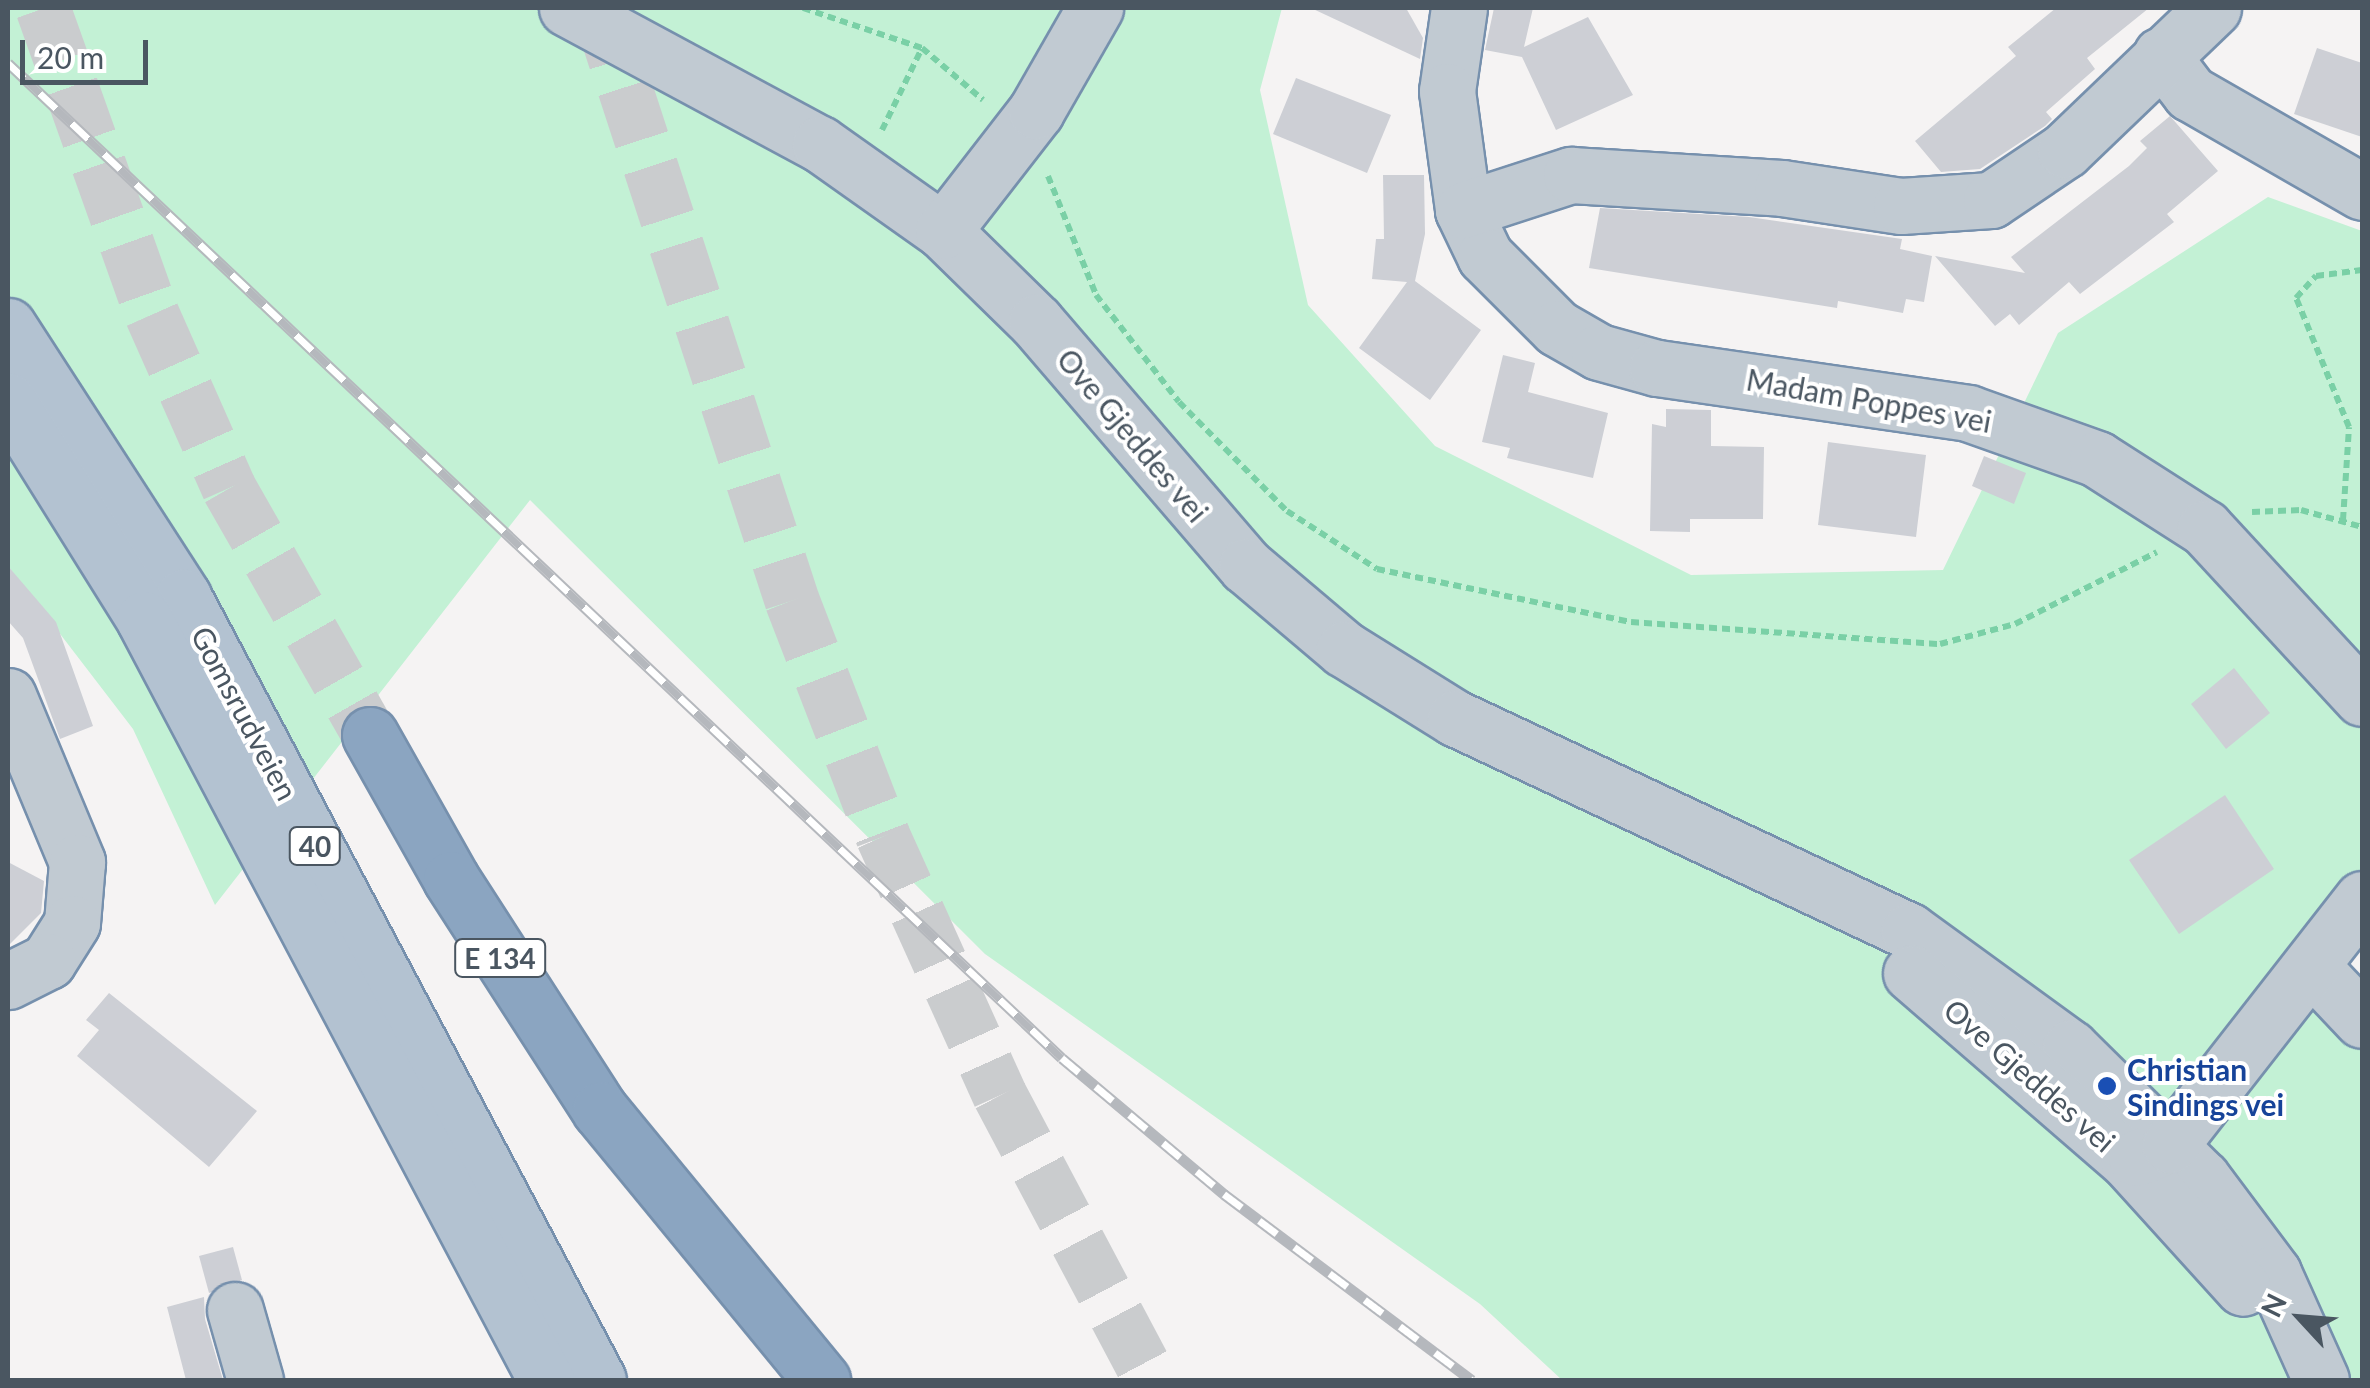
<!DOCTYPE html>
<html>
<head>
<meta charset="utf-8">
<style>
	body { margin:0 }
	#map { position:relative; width:2370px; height:1388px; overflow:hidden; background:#f5f3f3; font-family:Lato,sans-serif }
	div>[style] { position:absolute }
	.green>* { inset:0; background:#c3f1d5 }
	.building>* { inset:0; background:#cdcfd5 }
	.highway-tunnel>* { height:55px; margin-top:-27.5px; transform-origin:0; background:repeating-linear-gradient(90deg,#caccce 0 55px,transparent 0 83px) }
	.path>* { height:6px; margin-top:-3px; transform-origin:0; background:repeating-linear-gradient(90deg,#7ad0a6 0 8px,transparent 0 13px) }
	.roads { filter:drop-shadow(2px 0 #7690ad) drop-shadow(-2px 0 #7690ad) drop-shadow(0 2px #7690ad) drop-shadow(0 -2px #7690ad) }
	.minor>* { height:55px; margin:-27.5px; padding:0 27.5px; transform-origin:27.5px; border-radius:27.5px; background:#c1cad2 }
	.major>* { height:55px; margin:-27.5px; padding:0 27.5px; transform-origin:27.5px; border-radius:27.5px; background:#b3c2d1 }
	.highway>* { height:55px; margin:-27.5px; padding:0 27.5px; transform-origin:27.5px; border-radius:27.5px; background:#8ba5c1 }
	.rail>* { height:11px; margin-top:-5.5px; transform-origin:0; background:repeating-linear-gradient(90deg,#fff 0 22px,#b5b8bd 0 44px); box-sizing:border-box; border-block:2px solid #b5b8bd }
	.dots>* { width:28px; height:28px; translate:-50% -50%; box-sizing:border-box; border:5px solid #fff; border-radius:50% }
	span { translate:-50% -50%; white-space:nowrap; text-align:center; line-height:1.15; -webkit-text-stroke:8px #fff; paint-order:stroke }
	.shield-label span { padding:2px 8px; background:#fff; border:2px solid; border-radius:8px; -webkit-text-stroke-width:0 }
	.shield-label { font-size:28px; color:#4a5661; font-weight:700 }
	.street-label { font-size:30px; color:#4a5661 }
	.transit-label { font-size:30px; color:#164399; font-weight:700 }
	.left { translate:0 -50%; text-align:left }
	.frame { position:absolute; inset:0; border:10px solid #4a5661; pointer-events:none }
	.north { position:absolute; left:2250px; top:1268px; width:100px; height:100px; -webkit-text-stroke:8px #fff; paint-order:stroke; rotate:296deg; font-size:28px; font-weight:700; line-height:40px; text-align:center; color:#4a5661 }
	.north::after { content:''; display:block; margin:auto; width:35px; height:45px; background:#4a5661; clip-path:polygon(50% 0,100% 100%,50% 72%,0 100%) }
	.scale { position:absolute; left:20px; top:40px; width:128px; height:45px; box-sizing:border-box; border:5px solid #4a5661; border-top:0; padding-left:12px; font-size:30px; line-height:35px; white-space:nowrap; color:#4a5661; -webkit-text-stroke:8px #fff; paint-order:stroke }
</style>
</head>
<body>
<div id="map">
	<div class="green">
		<i style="clip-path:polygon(8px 8px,1282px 8px,1260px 90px,1308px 305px,1435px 446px,1691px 575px,1943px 570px,2058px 333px,2268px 197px,2362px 231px,2362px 926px,2319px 973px,2362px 1015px,2362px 1380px,1562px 1380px,1480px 1304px,985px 954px,530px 500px,215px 905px,133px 729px,8px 566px)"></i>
	</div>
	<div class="building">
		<i style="clip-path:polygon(1311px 8px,1406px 8px,1423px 38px,1420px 59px)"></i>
		<i style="clip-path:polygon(1494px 8px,1533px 8px,1524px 47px,1588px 17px,1633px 95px,1556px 130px,1522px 57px,1485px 50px)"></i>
		<i style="clip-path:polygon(2056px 8px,2149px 8px,2087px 58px,2095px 69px,2046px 112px,2052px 119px,2045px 126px,1980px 169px,1941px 172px,1915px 141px,2016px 56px,2008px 47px)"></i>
		<i style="clip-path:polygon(2317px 48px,2362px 63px,2362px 137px,2294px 114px)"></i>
		<i style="clip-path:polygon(1296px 78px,1391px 115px,1367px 173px,1273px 134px)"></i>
		<i style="clip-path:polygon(2170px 116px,2218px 171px,2167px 214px,2174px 222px,2080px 294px,2069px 282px,2019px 325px,2010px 314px,1995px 326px,1935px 256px,2025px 273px,2011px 257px,2129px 166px,2147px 148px,2140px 141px)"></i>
		<i style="clip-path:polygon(1383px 175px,1424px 175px,1425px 234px,1415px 281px,1481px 330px,1430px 400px,1359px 348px,1407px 282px,1372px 279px,1376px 239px,1384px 239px)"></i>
		<i style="clip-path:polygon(1600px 208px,1749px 217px,1902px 239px,1900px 249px,1932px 256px,1924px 302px,1906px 299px,1903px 313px,1838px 301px,1837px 308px,1589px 268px)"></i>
		<i style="clip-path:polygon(1503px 355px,1535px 363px,1528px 392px,1608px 413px,1593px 478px,1507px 458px,1510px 448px,1482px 442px)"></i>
		<i style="clip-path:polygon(1666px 409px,1711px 410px,1711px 446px,1764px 447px,1763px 519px,1690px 519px,1690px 532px,1650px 531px,1652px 424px,1666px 427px)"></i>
		<i style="clip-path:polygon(1828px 442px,1926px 455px,1916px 537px,1818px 525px)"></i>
		<i style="clip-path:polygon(1984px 456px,2026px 473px,2014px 504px,1972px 486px)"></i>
		<i style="clip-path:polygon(8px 566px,56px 622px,93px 726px,60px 739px,23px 638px,8px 621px)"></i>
		<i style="clip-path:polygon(2234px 668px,2270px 713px,2226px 749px,2191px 704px)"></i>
		<i style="clip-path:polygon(2225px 795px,2274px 869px,2179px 934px,2129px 860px)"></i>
		<i style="clip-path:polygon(8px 862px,44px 881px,41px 913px,8px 946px)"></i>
		<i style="clip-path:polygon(109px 993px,257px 1111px,209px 1167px,77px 1056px,99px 1030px,86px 1020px)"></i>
		<i style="clip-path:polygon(233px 1247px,242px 1280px,209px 1293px,199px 1256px)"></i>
		<i style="clip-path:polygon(204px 1297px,205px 1319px,223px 1380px,186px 1380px,167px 1307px)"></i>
	</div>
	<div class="highway-tunnel">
		<i style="left:43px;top:8px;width:325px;rotate:70.4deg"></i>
		<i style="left:152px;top:314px;width:190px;rotate:66.1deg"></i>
		<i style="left:229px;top:488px;width:284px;rotate:60.3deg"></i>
		<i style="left:599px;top:8px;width:623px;rotate:71.94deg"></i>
		<i style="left:792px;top:600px;width:253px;rotate:68.9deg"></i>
		<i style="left:883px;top:836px;width:284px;rotate:65.7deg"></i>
		<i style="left:1000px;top:1095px;width:323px;rotate:62.1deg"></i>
	</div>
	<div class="path">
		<i style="left:803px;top:8px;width:126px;rotate:18.6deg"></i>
		<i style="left:922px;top:48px;width:80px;rotate:40.4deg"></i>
		<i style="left:882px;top:130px;width:91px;rotate:-64deg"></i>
		<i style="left:1048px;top:176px;width:128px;rotate:68deg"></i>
		<i style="left:1096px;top:295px;width:135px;rotate:52.2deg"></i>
		<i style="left:1179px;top:402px;width:153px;rotate:45.3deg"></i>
		<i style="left:1287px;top:511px;width:107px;rotate:32.8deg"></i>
		<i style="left:1377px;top:569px;width:259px;rotate:11.8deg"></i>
		<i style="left:1631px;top:622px;width:310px;rotate:4.1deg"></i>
		<i style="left:1940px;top:644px;width:78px;rotate:-14.9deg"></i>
		<i style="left:2015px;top:624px;width:159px;rotate:-26.9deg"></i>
		<i style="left:2252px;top:512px;width:49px;rotate:-2.3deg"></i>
		<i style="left:2301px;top:510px;width:63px;rotate:15.6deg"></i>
		<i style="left:2343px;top:520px;width:93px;rotate:-86.3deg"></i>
		<i style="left:2349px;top:427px;width:139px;rotate:-112.3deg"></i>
		<i style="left:2296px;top:298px;width:30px;rotate:-48deg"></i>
		<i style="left:2316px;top:276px;width:46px;rotate:-7.4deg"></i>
	</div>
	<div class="roads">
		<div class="minor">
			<i style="left:567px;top:8px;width:287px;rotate:28.3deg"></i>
			<i style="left:820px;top:144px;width:151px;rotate:35.3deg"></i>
			<i style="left:943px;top:231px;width:130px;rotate:44.4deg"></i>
			<i style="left:1036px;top:322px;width:322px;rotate:49.3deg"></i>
			<i style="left:1246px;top:566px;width:128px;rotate:40.3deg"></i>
			<i style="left:1344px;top:649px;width:131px;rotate:31.9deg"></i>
			<i style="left:1455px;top:718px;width:501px;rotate:25.13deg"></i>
			<i style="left:1909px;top:931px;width:199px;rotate:36deg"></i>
			<i style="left:2070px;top:1048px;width:185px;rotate:44.6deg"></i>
			<i style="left:2202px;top:1178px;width:119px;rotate:53.2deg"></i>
			<i style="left:2273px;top:1273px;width:117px;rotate:65.8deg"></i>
			<i style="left:1459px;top:8px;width:84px;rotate:98.2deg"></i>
			<i style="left:1447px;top:91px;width:120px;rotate:82.3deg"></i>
			<i style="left:1463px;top:210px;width:51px;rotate:64.4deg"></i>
			<i style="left:1485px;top:256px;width:102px;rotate:45deg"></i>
			<i style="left:1557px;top:328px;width:48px;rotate:29.7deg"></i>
			<i style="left:1599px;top:352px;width:60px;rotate:15.4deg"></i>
			<i style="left:1657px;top:368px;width:314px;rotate:8.2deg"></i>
			<i style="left:1968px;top:413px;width:137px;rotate:19.6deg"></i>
			<i style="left:2097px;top:459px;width:128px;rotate:32.6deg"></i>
			<i style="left:2205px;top:528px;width:231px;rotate:47.3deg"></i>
			<i style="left:2161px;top:55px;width:48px;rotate:52.7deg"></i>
			<i style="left:2190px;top:93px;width:198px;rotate:29.9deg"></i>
			<i style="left:1463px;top:210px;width:114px;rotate:-18deg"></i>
			<i style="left:1571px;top:175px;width:211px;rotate:3.5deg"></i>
			<i style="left:1782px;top:188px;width:120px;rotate:8.6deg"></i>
			<i style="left:1901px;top:206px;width:90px;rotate:-3.8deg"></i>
			<i style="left:1991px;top:200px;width:89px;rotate:-34deg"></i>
			<i style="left:2065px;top:150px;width:205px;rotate:-43.8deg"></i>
			<i style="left:943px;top:231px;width:152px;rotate:-52.2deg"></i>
			<i style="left:1036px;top:111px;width:119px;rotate:-60.2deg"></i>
			<i style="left:8px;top:696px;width:180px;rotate:67.4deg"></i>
			<i style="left:77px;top:862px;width:61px;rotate:94.7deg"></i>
			<i style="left:72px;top:923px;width:45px;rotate:122.3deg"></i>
			<i style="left:48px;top:961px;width:45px;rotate:153.4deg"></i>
			<i style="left:2311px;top:966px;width:74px;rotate:46.6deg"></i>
			<i style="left:1911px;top:973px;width:287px;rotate:40.9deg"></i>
			<i style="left:2128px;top:1161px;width:171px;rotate:47.8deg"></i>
			<i style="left:2136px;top:1158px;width:36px;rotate:-21deg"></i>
			<i style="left:2170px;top:1145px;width:312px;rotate:-52deg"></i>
			<i style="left:235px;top:1310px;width:73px;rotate:74.1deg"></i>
		</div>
		<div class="major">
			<i style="left:8px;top:326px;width:323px;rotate:57.1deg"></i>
			<i style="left:183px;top:597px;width:886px;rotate:62.08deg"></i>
			<i style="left:8px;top:401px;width:257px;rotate:58deg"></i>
			<i style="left:144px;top:619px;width:861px;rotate:62.15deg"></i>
		</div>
		<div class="highway">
			<i style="left:370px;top:735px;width:165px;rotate:60.6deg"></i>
			<i style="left:451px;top:879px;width:275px;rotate:57.2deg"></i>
			<i style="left:600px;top:1110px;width:350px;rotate:50.6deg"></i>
		</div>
	</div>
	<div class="rail">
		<i style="left:8px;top:63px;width:1449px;rotate:43.35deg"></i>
		<i style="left:1062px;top:1058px;width:212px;rotate:40deg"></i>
		<i style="left:1224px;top:1194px;width:310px;rotate:36.9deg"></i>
	</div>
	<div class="dots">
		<i style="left:2107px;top:1086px;background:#1a4fb4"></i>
	</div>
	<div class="shield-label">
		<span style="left:315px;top:846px">40</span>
		<span style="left:500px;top:958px">E 134</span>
	</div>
	<div class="street-label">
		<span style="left:1869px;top:400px;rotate:10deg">Madam Poppes vei</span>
		<span style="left:1133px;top:435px;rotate:50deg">Ove Gjeddes vei</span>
		<span style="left:245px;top:713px;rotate:62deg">Gomsrudveien</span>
		<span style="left:2030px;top:1075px;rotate:41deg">Ove Gjeddes vei</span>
	</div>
	<div class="transit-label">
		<span class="left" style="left:2127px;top:1086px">Christian<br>Sindings vei</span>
	</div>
	<div class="frame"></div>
	<div class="north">N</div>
	<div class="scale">20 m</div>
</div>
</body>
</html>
